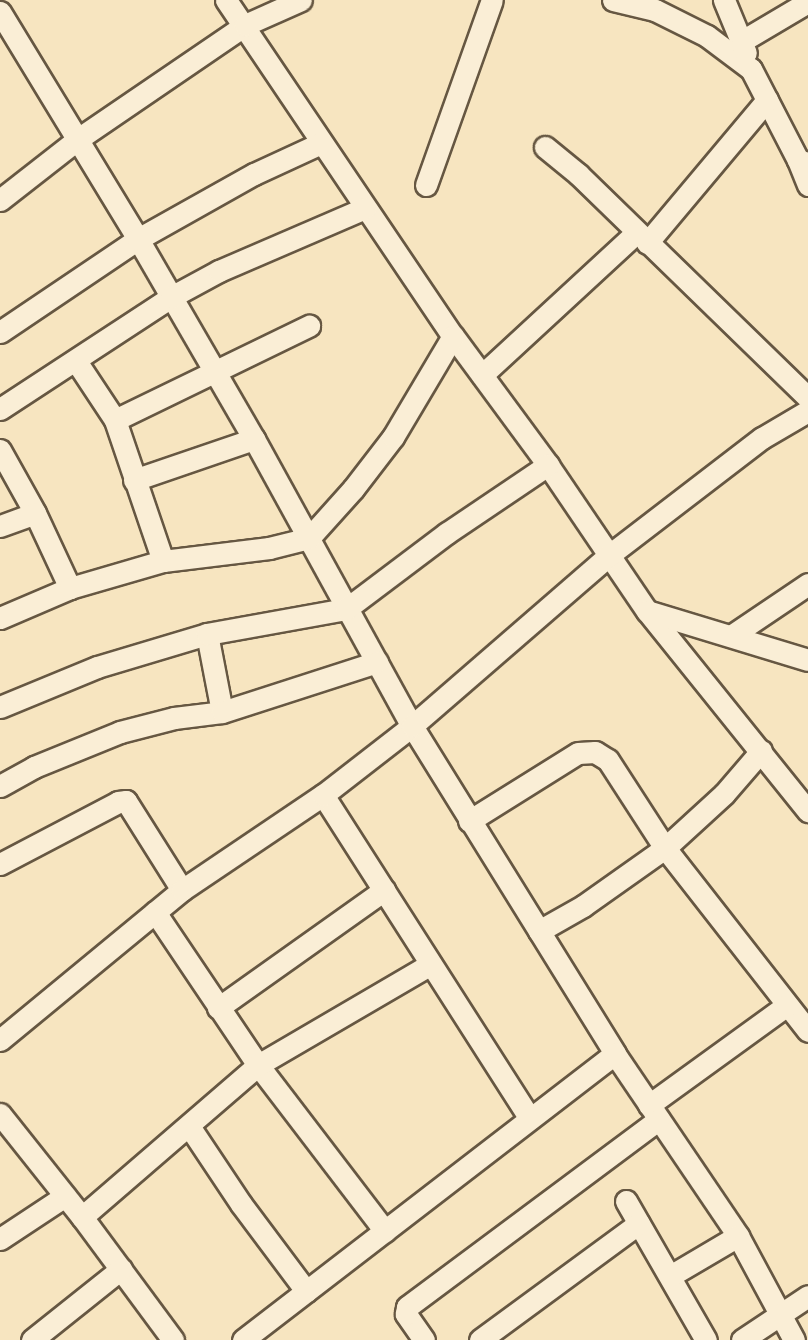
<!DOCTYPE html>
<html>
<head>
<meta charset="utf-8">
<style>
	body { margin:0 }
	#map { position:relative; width:808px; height:1340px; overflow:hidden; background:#f7e5c0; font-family:"Sorts Mill Goudy",serif }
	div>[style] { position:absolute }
	.roads { filter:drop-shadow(2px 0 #665742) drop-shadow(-2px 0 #665742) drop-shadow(0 2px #665742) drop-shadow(0 -2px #665742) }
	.minor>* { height:21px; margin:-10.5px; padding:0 10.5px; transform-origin:10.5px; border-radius:10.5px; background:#faeed6 }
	span { translate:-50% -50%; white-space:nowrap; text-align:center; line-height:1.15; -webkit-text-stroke:5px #faeed6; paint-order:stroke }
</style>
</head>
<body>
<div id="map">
	<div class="roads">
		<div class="minor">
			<i style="left:226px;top:0;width:405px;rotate:56deg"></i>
			<i style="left:453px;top:336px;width:160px;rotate:53.6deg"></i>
			<i style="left:548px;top:465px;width:176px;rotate:55.9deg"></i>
			<i style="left:647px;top:611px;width:257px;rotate:51.2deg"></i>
			<i style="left:613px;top:0;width:43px;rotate:13.4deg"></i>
			<i style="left:655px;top:10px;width:58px;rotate:26.6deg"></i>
			<i style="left:707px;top:36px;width:55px;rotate:36.9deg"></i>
			<i style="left:751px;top:69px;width:102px;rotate:62.7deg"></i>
			<i style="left:798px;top:160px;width:10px;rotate:17deg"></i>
			<i style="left:724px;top:0;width:57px;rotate:67.5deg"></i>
			<i style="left:0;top:12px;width:266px;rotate:58.7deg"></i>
			<i style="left:138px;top:239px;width:231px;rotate:59.9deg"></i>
			<i style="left:254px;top:439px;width:328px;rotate:61.2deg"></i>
			<i style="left:412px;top:726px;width:386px;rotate:58.2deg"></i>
			<i style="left:615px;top:1054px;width:220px;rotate:55.9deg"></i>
			<i style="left:738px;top:1236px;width:118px;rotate:61.7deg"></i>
			<i style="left:742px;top:41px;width:77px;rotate:-30.6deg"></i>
			<i style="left:545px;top:147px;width:43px;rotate:39.3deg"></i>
			<i style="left:578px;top:174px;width:321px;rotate:44.2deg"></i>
			<i style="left:798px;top:160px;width:27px;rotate:68deg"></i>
			<i style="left:426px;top:185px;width:196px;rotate:-70.4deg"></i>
			<i style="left:0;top:200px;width:99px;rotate:-38deg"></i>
			<i style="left:78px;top:139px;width:202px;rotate:-34.3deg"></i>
			<i style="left:245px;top:25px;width:61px;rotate:-24.1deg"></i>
			<i style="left:647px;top:243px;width:187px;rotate:-50deg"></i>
			<i style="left:0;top:332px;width:166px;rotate:-34deg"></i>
			<i style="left:138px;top:239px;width:133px;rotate:-29.3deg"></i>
			<i style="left:254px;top:174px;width:74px;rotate:-24.8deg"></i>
			<i style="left:76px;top:361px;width:71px;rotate:56.5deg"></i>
			<i style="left:115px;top:420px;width:149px;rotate:71.2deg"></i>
			<i style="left:482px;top:375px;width:209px;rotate:-42.7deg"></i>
			<i style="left:0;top:409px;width:204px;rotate:-33.2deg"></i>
			<i style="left:171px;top:297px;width:55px;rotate:-28.4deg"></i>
			<i style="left:219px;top:271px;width:159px;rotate:-23.3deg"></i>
			<i style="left:115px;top:420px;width:216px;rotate:-25.9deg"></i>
			<i style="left:0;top:450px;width:72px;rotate:60.9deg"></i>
			<i style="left:35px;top:513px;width:83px;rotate:65deg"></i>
			<i style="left:134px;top:480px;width:127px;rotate:-18.9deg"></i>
			<i style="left:0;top:526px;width:37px;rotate:-20deg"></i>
			<i style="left:647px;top:611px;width:168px;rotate:16.9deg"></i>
			<i style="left:0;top:618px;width:76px;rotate:-23.2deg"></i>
			<i style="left:70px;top:588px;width:97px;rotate:-16.2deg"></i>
			<i style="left:163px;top:561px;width:107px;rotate:-7deg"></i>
			<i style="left:269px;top:548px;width:41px;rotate:-14deg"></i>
			<i style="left:309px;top:538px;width:66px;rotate:-48.1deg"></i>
			<i style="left:353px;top:489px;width:66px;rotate:-52.4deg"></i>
			<i style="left:393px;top:437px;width:117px;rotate:-59.3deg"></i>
			<i style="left:207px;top:634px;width:79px;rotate:79.1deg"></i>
			<i style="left:731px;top:636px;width:93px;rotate:-34deg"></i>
			<i style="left:0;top:707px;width:105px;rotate:-22.4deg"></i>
			<i style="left:97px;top:667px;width:115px;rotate:-16.7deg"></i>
			<i style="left:207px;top:634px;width:141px;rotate:-10.2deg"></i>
			<i style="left:346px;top:609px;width:126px;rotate:-37deg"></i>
			<i style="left:447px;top:533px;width:122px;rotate:-34deg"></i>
			<i style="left:0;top:786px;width:39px;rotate:-29deg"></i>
			<i style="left:34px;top:767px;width:93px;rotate:-22.1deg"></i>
			<i style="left:120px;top:732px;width:56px;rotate:-14.5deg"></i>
			<i style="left:174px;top:718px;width:48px;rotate:-7.1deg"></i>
			<i style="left:222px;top:712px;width:163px;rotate:-17.9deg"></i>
			<i style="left:323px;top:795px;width:384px;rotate:57.4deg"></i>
			<i style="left:469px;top:821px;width:128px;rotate:-32deg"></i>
			<i style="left:578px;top:753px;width:17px;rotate:-3deg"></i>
			<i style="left:595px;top:752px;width:15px;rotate:32deg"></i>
			<i style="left:608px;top:760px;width:105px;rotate:57.1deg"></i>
			<i style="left:665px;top:848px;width:232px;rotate:52deg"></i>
			<i style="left:0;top:864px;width:133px;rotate:-27.7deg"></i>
			<i style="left:118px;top:802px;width:8px;rotate:-7deg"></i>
			<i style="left:126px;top:801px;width:105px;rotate:57.8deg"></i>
			<i style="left:155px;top:912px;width:184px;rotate:56.1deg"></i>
			<i style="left:258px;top:1065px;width:209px;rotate:52.6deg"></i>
			<i style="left:539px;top:931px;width:51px;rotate:-29.6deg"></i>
			<i style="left:583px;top:906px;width:100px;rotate:-35.3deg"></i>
			<i style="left:665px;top:848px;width:80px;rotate:-42.5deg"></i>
			<i style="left:724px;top:794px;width:57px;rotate:-49.3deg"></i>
			<i style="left:218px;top:1008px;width:204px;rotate:-35.4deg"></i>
			<i style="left:0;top:1040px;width:236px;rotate:-39.5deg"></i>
			<i style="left:182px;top:890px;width:170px;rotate:-34deg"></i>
			<i style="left:323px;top:795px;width:113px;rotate:-37.8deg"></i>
			<i style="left:412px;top:726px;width:259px;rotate:-40.9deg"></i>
			<i style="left:608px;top:556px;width:194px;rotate:-37.5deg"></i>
			<i style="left:762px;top:438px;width:53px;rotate:-30.4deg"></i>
			<i style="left:649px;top:1105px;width:170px;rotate:-35.9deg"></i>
			<i style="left:0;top:1114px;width:132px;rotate:51.5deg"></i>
			<i style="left:82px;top:1217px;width:153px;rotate:53.5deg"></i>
			<i style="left:189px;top:1126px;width:94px;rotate:56.3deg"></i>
			<i style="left:241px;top:1204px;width:109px;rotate:53.2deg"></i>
			<i style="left:626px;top:1201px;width:160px;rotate:60.1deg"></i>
			<i style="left:82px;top:1217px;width:233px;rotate:-40.8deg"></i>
			<i style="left:258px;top:1065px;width:200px;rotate:-30.3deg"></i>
			<i style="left:0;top:1239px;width:78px;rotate:-33.5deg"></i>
			<i style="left:670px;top:1276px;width:79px;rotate:-30.5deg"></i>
			<i style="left:32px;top:1340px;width:114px;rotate:-38.6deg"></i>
			<i style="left:243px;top:1340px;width:469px;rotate:-37.6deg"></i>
			<i style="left:424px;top:1340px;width:32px;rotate:-125deg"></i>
			<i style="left:406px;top:1314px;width:7px;rotate:-82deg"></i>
			<i style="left:407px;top:1307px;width:314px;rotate:-36.7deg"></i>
			<i style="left:480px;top:1340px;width:197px;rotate:-36.3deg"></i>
			<i style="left:742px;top:1340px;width:79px;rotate:-33.7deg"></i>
		</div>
	</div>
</div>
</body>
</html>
